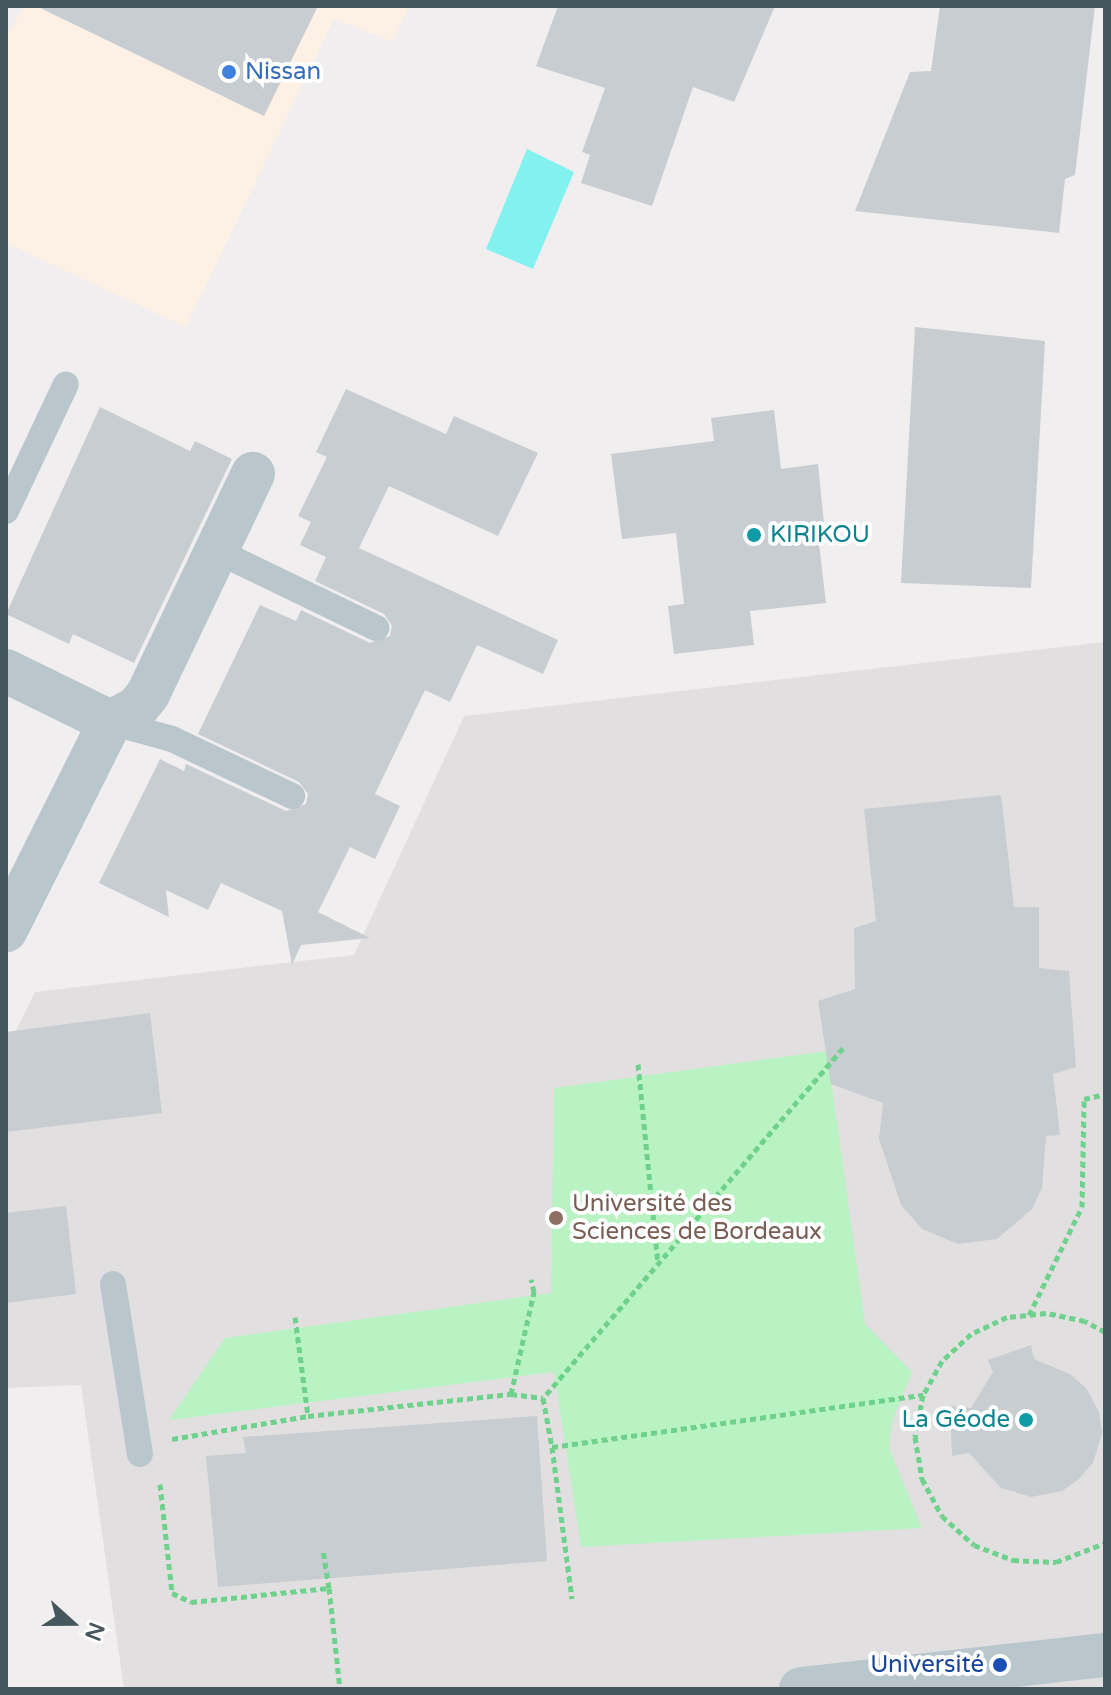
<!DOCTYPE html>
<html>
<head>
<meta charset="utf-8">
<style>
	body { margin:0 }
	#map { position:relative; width:1111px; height:1695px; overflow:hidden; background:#f1eeef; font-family:"Varela Round",sans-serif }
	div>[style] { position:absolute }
	.commercial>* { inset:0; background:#fdf1e6 }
	.education>* { inset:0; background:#e2dfe1 }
	.green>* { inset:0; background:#b9f2c3 }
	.water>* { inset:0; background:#83f1f0 }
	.building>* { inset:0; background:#c8cdd1 }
	.path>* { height:5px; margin-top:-2.5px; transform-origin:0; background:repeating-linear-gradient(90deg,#6fd28c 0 6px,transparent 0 10px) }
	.service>* { height:26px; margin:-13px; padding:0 13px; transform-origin:13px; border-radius:13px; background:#b9c7cc }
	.minor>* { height:44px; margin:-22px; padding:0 22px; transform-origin:22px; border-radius:22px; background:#b9c7cc }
	.dots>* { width:22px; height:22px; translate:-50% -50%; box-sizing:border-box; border:4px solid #fff; border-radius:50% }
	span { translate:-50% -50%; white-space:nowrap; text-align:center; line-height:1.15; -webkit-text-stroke:8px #fff; paint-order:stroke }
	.shop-label { font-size:24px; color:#366cbe }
	.left { translate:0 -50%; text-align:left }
	.culture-label { font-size:24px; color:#0d838f }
	.right { translate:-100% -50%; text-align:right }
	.education-label { font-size:24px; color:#785e54 }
	.transit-label { font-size:24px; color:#164399 }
	.frame { position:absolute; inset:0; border:8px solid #45575d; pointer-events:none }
	.north { position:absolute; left:32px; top:1583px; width:80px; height:80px; -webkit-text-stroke:6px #fff; paint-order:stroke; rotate:111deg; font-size:22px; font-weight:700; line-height:32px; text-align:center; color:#45575d }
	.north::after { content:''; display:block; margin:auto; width:28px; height:36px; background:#45575d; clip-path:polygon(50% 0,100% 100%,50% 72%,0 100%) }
</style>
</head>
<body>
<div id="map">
	<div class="commercial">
		<i style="clip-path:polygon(24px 6px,409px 6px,393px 42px,334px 19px,186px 327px,6px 243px,6px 38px)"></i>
	</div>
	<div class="education">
		<i style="clip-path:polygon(1105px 642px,1105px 1689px,124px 1689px,81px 1385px,6px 1388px,6px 1051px,35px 992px,354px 955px,464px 716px)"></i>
	</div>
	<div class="green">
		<i style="clip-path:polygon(827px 1051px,865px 1324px,912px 1372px,892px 1421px,889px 1448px,922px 1528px,581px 1547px,554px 1372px,169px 1420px,225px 1338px,551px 1293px,554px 1088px)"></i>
	</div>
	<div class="water">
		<i style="clip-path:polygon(527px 149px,574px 172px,533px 269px,486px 249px)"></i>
	</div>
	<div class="building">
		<i style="clip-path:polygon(36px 6px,318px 6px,264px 116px)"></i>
		<i style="clip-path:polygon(558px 6px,775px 6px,734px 102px,693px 87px,652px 206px,581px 183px,590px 155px,582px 152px,605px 88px,536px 66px)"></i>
		<i style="clip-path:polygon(940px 6px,1095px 6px,1075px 175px,1065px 179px,1059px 233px,855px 211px,910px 72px,931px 71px)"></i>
		<i style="clip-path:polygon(915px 327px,1045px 341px,1031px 588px,901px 583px)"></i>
		<i style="clip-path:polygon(346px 389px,446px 434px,454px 416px,538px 453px,498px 536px,389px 486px,359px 548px,558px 640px,543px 674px,477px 645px,450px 702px,425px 690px,375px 794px,400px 806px,375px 859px,350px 847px,318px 912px,370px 938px,301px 945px,292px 965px,282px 911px,221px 883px,208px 910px,166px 890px,169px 917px,99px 883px,160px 759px,184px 771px,186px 764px,286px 811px,306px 804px,308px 794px,299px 782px,198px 734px,260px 605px,296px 621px,301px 610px,370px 643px,390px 636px,392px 626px,384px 614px,315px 581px,326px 557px,300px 545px,311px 522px,298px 516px,327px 457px,316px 452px)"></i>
		<i style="clip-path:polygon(100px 407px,190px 451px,195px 441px,232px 459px,134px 663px,73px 634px,69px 644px,6px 614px)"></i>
		<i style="clip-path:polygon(774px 410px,781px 469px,818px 464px,824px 523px,817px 527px,826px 603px,750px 611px,754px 645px,674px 654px,668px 606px,684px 604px,676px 533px,622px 539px,611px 454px,714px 441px,711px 418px)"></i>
		<i style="clip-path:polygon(1001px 795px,1014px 907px,1039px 907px,1039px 968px,1069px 971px,1076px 1067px,1053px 1074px,1060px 1135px,1046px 1136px,1042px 1188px,1032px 1209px,997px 1239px,958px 1244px,922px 1229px,901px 1205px,879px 1139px,883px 1103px,831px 1084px,818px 1001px,855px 989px,854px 928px,876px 921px,864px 809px)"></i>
		<i style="clip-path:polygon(150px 1013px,162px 1113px,6px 1132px,6px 1032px)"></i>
		<i style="clip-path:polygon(66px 1206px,76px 1294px,6px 1303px,6px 1213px)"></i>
		<i style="clip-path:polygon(1031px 1345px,1034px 1359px,1070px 1374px,1086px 1388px,1099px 1412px,1102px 1433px,1093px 1463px,1079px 1479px,1062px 1491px,1031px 1497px,1001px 1488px,969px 1453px,952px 1456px,951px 1430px,952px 1406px,971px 1408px,993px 1372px,988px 1360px)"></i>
		<i style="clip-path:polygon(537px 1416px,547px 1561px,218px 1587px,206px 1456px,246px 1453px,243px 1437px)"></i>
	</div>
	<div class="path">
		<i style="left:843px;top:1048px;width:461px;rotate:130.6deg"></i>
		<i style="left:543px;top:1398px;width:50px;rotate:79.6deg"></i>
		<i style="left:552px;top:1447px;width:375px;rotate:-8deg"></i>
		<i style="left:638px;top:1064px;width:201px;rotate:84.3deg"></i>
		<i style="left:1029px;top:1315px;width:120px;rotate:-63.9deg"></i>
		<i style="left:1082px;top:1207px;width:108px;rotate:-88.9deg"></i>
		<i style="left:1084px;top:1099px;width:22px;rotate:-13deg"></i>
		<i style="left:295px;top:1317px;width:100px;rotate:82.5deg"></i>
		<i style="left:308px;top:1416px;width:204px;rotate:-6.2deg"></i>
		<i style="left:511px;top:1394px;width:105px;rotate:-77.3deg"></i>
		<i style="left:534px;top:1292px;width:13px;rotate:-103deg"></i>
		<i style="left:1105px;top:1332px;width:23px;rotate:-151deg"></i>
		<i style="left:1085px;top:1321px;width:40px;rotate:-168deg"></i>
		<i style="left:1046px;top:1313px;width:39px;rotate:174deg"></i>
		<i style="left:1007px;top:1317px;width:40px;rotate:155deg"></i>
		<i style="left:971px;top:1334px;width:40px;rotate:137deg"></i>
		<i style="left:942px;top:1361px;width:39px;rotate:119deg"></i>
		<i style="left:923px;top:1395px;width:43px;rotate:100.8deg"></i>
		<i style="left:915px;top:1437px;width:43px;rotate:80.5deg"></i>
		<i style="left:922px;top:1479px;width:42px;rotate:61.6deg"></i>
		<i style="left:942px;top:1516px;width:43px;rotate:42.2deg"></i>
		<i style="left:974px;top:1545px;width:42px;rotate:21deg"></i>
		<i style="left:1013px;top:1560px;width:43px;rotate:2.7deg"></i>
		<i style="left:1056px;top:1562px;width:53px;rotate:-21.2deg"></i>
		<i style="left:511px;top:1394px;width:32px;rotate:7deg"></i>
		<i style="left:172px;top:1439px;width:138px;rotate:-9.6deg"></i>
		<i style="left:552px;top:1447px;width:153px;rotate:82.5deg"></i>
		<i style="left:160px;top:1484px;width:110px;rotate:83.7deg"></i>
		<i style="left:172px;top:1593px;width:21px;rotate:25deg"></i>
		<i style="left:191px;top:1602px;width:139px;rotate:-5.8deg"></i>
		<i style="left:329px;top:1588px;width:37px;rotate:-99deg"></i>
		<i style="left:329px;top:1588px;width:102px;rotate:83.8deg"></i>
	</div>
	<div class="service">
		<i style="left:6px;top:511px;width:140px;rotate:-64.7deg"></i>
		<i style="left:217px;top:551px;width:177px;rotate:25.8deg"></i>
		<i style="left:110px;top:722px;width:64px;rotate:15.3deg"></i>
		<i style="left:172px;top:739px;width:133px;rotate:25.4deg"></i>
		<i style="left:113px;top:1284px;width:172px;rotate:81deg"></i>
	</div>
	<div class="minor">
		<i style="left:6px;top:671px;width:116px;rotate:26.1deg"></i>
		<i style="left:110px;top:722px;width:233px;rotate:116.6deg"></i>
		<i style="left:110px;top:722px;width:29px;rotate:-27deg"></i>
		<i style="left:136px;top:709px;width:19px;rotate:-51deg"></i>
		<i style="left:148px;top:694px;width:244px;rotate:-64.5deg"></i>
		<i style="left:801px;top:1689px;width:306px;rotate:-6.4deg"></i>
	</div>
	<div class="dots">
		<i style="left:229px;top:72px;background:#3f7fe0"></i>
		<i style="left:754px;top:535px;background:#0f9aa8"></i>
		<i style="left:556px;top:1218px;background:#8d6e63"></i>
		<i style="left:1026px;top:1420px;background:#0f9aa8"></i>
		<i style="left:1000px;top:1665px;background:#1a4fb4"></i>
	</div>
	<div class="shop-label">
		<span class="left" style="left:245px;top:72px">Nissan</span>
	</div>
	<div class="culture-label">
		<span class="left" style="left:770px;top:535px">KIRIKOU</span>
		<span class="right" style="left:1010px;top:1420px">La Géode</span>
	</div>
	<div class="education-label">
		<span class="left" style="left:572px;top:1218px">Université des<br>Sciences de Bordeaux</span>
	</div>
	<div class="transit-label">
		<span class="right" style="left:984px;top:1665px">Université</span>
	</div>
	<div class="frame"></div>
	<div class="north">N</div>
</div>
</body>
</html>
